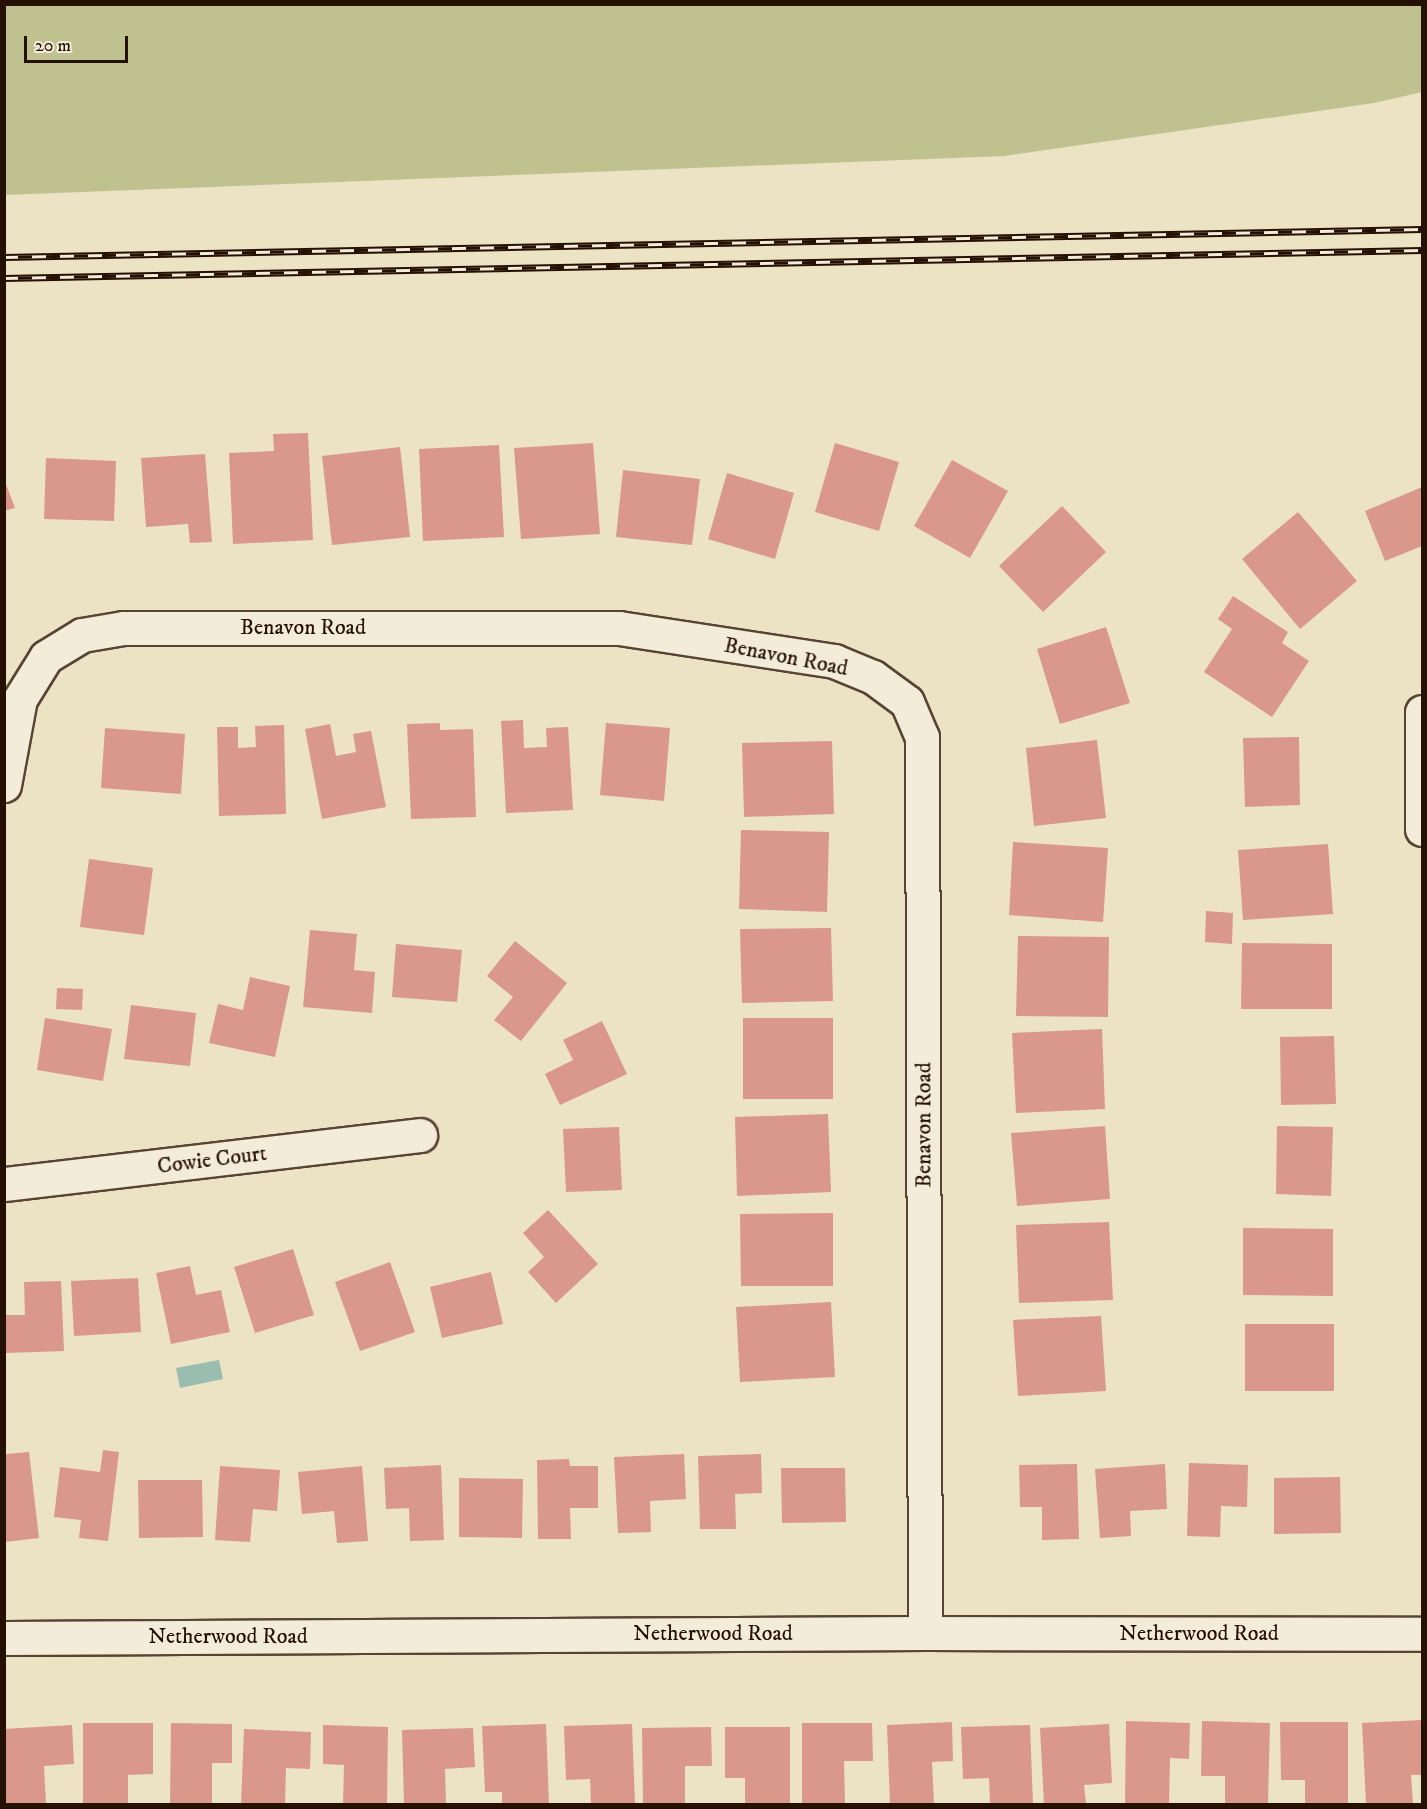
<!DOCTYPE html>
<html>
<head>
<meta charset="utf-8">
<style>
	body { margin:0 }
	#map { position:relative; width:1427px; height:1809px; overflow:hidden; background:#ece2c4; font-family:"IM FELL DW Pica",serif }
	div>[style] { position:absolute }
	.green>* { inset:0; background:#bfc18f }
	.water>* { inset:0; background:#99beb0 }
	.building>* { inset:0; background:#d9988a }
	.roads { filter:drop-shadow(2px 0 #574434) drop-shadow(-2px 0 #574434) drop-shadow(0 2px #574434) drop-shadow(0 -2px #574434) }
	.street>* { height:33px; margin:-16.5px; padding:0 16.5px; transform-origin:16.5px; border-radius:16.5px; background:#f3ecd9 }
	.rail>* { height:7px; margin-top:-3.5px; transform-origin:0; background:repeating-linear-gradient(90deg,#f3ecd9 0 14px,#251004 0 28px); box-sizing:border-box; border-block:2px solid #251004 }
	span { translate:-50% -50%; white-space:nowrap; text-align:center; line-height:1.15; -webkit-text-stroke:5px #f3ecd9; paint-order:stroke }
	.street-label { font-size:22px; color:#251004 }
	.frame { position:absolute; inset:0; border:6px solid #251004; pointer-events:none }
	.scale { position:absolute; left:24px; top:36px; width:104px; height:27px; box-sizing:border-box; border:3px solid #251004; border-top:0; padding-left:8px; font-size:18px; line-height:21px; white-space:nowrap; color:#251004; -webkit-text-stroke:4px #f3ecd9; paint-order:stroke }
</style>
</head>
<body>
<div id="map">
	<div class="green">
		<i style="clip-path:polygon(4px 5px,1422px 5px,1422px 92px,1374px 103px,1004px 156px,5px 195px)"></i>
	</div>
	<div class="water">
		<i style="clip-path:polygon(219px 1360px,223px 1379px,180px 1388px,176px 1368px)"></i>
	</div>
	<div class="building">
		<i style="clip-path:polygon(308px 433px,313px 540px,233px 544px,229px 453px,274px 451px,273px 434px)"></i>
		<i style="clip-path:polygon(593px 443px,600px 534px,521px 539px,514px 448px)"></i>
		<i style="clip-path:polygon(835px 443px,899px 462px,879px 531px,815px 512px)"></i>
		<i style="clip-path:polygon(499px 445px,504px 537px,423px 541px,419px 449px)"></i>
		<i style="clip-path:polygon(400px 447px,410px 537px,332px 545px,322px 456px)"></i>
		<i style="clip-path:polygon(205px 454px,212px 542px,190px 543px,188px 524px,146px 527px,141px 458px)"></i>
		<i style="clip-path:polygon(46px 458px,116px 461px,114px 521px,44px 519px)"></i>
		<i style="clip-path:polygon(952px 460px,1008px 491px,970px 558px,914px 526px)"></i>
		<i style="clip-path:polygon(623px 470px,700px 479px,692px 545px,616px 537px)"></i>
		<i style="clip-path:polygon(727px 473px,794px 493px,775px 559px,708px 539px)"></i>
		<i style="clip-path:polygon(4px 479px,15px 508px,4px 511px)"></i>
		<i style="clip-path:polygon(1422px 487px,1422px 546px,1385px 561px,1365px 511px)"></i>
		<i style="clip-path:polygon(1062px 506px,1106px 552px,1043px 612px,999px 566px)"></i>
		<i style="clip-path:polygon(1298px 512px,1357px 581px,1300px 629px,1242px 559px)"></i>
		<i style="clip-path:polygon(1233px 596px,1288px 632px,1282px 643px,1309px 661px,1272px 717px,1204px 672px,1232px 629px,1218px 619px)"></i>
		<i style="clip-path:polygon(1106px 627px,1130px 703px,1060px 724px,1037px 649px)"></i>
		<i style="clip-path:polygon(523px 720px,524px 748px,547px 747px,546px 728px,568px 727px,573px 810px,506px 813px,501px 721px)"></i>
		<i style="clip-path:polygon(440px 723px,440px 730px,473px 729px,476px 817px,411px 819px,407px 724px)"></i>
		<i style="clip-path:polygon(606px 723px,670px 728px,664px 801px,600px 795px)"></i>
		<i style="clip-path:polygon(330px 724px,336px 756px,356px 752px,353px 734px,371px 731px,386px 807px,322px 819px,305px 729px)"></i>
		<i style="clip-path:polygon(284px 725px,286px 814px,219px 816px,217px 727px,238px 727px,238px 748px,256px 747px,255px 726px)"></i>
		<i style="clip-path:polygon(105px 728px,185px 734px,181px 794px,101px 788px)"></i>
		<i style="clip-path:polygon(1299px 737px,1300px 805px,1245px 807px,1243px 738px)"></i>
		<i style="clip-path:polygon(1097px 740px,1106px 818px,1034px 826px,1026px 748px)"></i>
		<i style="clip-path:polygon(832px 741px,834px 814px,744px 817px,742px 743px)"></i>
		<i style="clip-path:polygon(741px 830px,829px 832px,827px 912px,739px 909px)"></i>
		<i style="clip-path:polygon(1013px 842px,1108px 848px,1103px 922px,1009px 915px)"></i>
		<i style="clip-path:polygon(1328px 844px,1333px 914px,1243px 920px,1238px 850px)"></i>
		<i style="clip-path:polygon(89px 859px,153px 868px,144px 935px,80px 927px)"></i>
		<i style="clip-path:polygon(1206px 911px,1233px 913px,1232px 944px,1205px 942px)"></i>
		<i style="clip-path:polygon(831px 928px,833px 1001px,742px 1003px,740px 929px)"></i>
		<i style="clip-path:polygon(310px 930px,357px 934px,354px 970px,375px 972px,372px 1013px,303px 1007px)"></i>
		<i style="clip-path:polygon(1018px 936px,1109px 937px,1108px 1017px,1016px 1016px)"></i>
		<i style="clip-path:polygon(515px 941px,567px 983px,521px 1041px,494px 1020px,513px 997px,487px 976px)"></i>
		<i style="clip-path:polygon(1242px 943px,1332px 944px,1332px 1009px,1241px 1009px)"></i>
		<i style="clip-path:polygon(396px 944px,462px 950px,457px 1002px,392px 997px)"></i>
		<i style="clip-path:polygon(250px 977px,290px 986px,275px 1057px,209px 1043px,218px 1004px,243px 1010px)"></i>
		<i style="clip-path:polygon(57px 988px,83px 989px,82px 1010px,56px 1009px)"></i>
		<i style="clip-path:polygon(131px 1005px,196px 1013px,190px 1066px,124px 1059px)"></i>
		<i style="clip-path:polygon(45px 1018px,112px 1029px,103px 1081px,37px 1070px)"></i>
		<i style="clip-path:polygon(743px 1018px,833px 1018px,833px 1099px,743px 1099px)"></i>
		<i style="clip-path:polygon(602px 1021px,627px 1074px,560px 1105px,545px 1074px,573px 1060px,563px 1040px)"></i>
		<i style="clip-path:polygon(1102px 1029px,1105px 1109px,1016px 1113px,1012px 1033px)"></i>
		<i style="clip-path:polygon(1334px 1036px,1336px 1104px,1281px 1105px,1280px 1037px)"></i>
		<i style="clip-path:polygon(828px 1114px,831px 1192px,737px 1196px,735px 1117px)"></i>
		<i style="clip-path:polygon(1105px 1126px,1110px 1199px,1017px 1206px,1011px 1133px)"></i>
		<i style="clip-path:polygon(1277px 1126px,1333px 1127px,1331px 1196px,1276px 1194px)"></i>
		<i style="clip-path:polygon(619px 1127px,622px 1190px,566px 1192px,563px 1129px)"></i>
		<i style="clip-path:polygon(548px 1210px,598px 1264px,556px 1303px,528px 1272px,544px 1257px,523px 1233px)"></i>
		<i style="clip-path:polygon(833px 1213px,833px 1286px,741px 1286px,740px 1214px)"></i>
		<i style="clip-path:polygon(1109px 1222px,1113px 1300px,1019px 1303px,1016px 1225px)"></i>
		<i style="clip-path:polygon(1243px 1228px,1333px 1229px,1333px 1296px,1243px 1295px)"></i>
		<i style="clip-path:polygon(293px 1249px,314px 1315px,255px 1333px,234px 1267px)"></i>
		<i style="clip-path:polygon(390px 1262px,415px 1332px,360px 1351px,335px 1282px)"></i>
		<i style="clip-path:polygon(190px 1266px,196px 1295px,221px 1290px,230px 1332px,171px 1344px,156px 1273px)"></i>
		<i style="clip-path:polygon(491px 1272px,503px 1324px,442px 1338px,430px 1287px)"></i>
		<i style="clip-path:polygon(138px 1278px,141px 1332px,74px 1336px,71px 1281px)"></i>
		<i style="clip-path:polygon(61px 1281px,64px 1351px,5px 1353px,4px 1315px,25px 1315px,24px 1282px)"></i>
		<i style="clip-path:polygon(831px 1302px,835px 1377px,740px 1382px,736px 1307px)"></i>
		<i style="clip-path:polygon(1101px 1316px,1106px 1391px,1018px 1396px,1013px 1320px)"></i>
		<i style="clip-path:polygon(1245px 1324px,1334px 1324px,1334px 1391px,1245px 1391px)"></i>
		<i style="clip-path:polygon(103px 1450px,119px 1452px,108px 1541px,79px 1538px,81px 1520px,54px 1517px,60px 1467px,100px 1472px)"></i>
		<i style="clip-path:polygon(29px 1452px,39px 1538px,5px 1542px,6px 1454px)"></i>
		<i style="clip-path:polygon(684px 1454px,686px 1499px,650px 1501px,651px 1532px,618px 1533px,614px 1457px)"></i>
		<i style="clip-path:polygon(761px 1454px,762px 1493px,735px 1494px,736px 1529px,700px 1529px,698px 1456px)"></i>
		<i style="clip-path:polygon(569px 1459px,570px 1466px,598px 1466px,598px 1508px,570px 1508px,571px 1539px,538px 1539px,537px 1460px)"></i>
		<i style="clip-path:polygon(1189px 1463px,1248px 1465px,1247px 1507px,1221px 1506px,1220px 1537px,1187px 1536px)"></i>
		<i style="clip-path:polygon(1077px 1464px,1079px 1539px,1042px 1540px,1042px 1507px,1020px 1507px,1019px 1465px)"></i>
		<i style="clip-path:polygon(1165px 1464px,1167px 1509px,1130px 1511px,1131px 1536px,1100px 1538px,1095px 1469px)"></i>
		<i style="clip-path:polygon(441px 1465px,444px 1540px,410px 1541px,409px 1508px,386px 1509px,384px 1468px)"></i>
		<i style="clip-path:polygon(220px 1466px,280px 1470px,277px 1511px,253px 1509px,250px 1542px,215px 1540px)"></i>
		<i style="clip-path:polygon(362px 1466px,368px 1541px,337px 1543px,334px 1511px,302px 1514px,298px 1472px)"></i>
		<i style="clip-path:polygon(781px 1468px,845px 1468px,846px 1522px,782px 1523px)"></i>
		<i style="clip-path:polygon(1340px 1477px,1341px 1533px,1274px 1534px,1274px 1478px)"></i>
		<i style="clip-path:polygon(459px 1478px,523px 1479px,522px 1538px,459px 1537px)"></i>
		<i style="clip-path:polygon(138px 1480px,202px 1480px,203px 1537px,139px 1538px)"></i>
		<i style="clip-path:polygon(1422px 1720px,1422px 1775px,1411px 1775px,1413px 1804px,1366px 1804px,1362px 1723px)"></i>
		<i style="clip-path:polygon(1126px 1721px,1190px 1723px,1189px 1759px,1170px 1758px,1169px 1804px,1125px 1804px)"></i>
		<i style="clip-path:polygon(1202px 1721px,1270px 1723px,1268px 1804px,1225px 1804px,1225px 1776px,1201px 1776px)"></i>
		<i style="clip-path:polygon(952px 1722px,953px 1761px,932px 1762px,934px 1804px,890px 1804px,887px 1725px)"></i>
		<i style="clip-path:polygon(1280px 1722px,1348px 1722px,1348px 1804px,1305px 1804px,1305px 1780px,1281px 1780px)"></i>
		<i style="clip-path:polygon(83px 1723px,153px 1723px,153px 1774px,128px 1775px,128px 1804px,83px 1804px)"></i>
		<i style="clip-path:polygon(171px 1723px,232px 1724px,232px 1763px,212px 1763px,212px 1804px,170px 1804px)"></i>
		<i style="clip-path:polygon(802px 1723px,872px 1723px,873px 1761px,844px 1761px,845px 1804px,802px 1804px)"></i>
		<i style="clip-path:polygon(546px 1724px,549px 1804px,502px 1804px,502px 1792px,485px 1792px,482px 1726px)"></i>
		<i style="clip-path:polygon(632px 1724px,635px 1804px,591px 1804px,590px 1779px,566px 1780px,564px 1726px)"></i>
		<i style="clip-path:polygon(1109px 1724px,1112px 1783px,1084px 1785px,1086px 1804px,1044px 1804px,1040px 1728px)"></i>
		<i style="clip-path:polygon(72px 1725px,74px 1764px,44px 1766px,46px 1804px,5px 1804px,4px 1729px)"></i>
		<i style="clip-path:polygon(323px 1725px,388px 1727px,387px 1804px,343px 1804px,344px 1765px,323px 1764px)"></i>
		<i style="clip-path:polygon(1030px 1725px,1033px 1804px,990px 1804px,989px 1778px,963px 1779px,961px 1727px)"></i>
		<i style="clip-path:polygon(711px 1727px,712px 1766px,685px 1766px,685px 1804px,643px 1804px,642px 1728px)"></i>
		<i style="clip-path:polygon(725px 1727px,790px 1727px,790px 1804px,745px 1804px,745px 1778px,725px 1778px)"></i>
		<i style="clip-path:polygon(473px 1728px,475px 1767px,445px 1769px,446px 1804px,404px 1804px,402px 1730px)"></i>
		<i style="clip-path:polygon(244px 1729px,311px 1732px,310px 1769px,286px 1768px,285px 1804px,241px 1804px)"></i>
	</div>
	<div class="roads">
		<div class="street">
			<i style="left:1422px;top:712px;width:117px;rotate:90deg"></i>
			<i style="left:4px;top:785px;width:87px;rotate:-79.5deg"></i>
			<i style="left:20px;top:699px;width:49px;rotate:-58.2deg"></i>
			<i style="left:46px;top:657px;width:42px;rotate:-31.4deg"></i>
			<i style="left:82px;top:635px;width:42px;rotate:-9.7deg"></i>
			<i style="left:123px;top:628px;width:496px"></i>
			<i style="left:619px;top:628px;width:218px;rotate:8.7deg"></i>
			<i style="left:834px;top:661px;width:42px;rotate:22.3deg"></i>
			<i style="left:873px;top:677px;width:42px;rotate:36.3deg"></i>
			<i style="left:907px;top:702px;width:38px;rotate:67deg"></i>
			<i style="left:922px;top:737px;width:896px;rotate:89.81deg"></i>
			<i style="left:4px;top:1184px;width:419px;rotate:-6.7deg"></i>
			<i style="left:4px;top:1638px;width:921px;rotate:-0.31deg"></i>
			<i style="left:925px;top:1633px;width:497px;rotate:0.1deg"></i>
		</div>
	</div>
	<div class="rail">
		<i style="left:4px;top:257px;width:1418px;rotate:-1.13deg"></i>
		<i style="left:4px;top:278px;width:1418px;rotate:-1.13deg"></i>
	</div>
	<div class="street-label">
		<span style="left:303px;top:628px">Benavon Road</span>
		<span style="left:786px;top:657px;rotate:11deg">Benavon Road</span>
		<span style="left:924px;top:1125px;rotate:-90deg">Benavon Road</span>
		<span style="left:212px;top:1160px;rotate:-7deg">Cowie Court</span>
		<span style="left:713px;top:1634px">Netherwood Road</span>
		<span style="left:1199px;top:1634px">Netherwood Road</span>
		<span style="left:228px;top:1637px">Netherwood Road</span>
	</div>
	<div class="frame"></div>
	<div class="scale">20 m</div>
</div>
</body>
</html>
